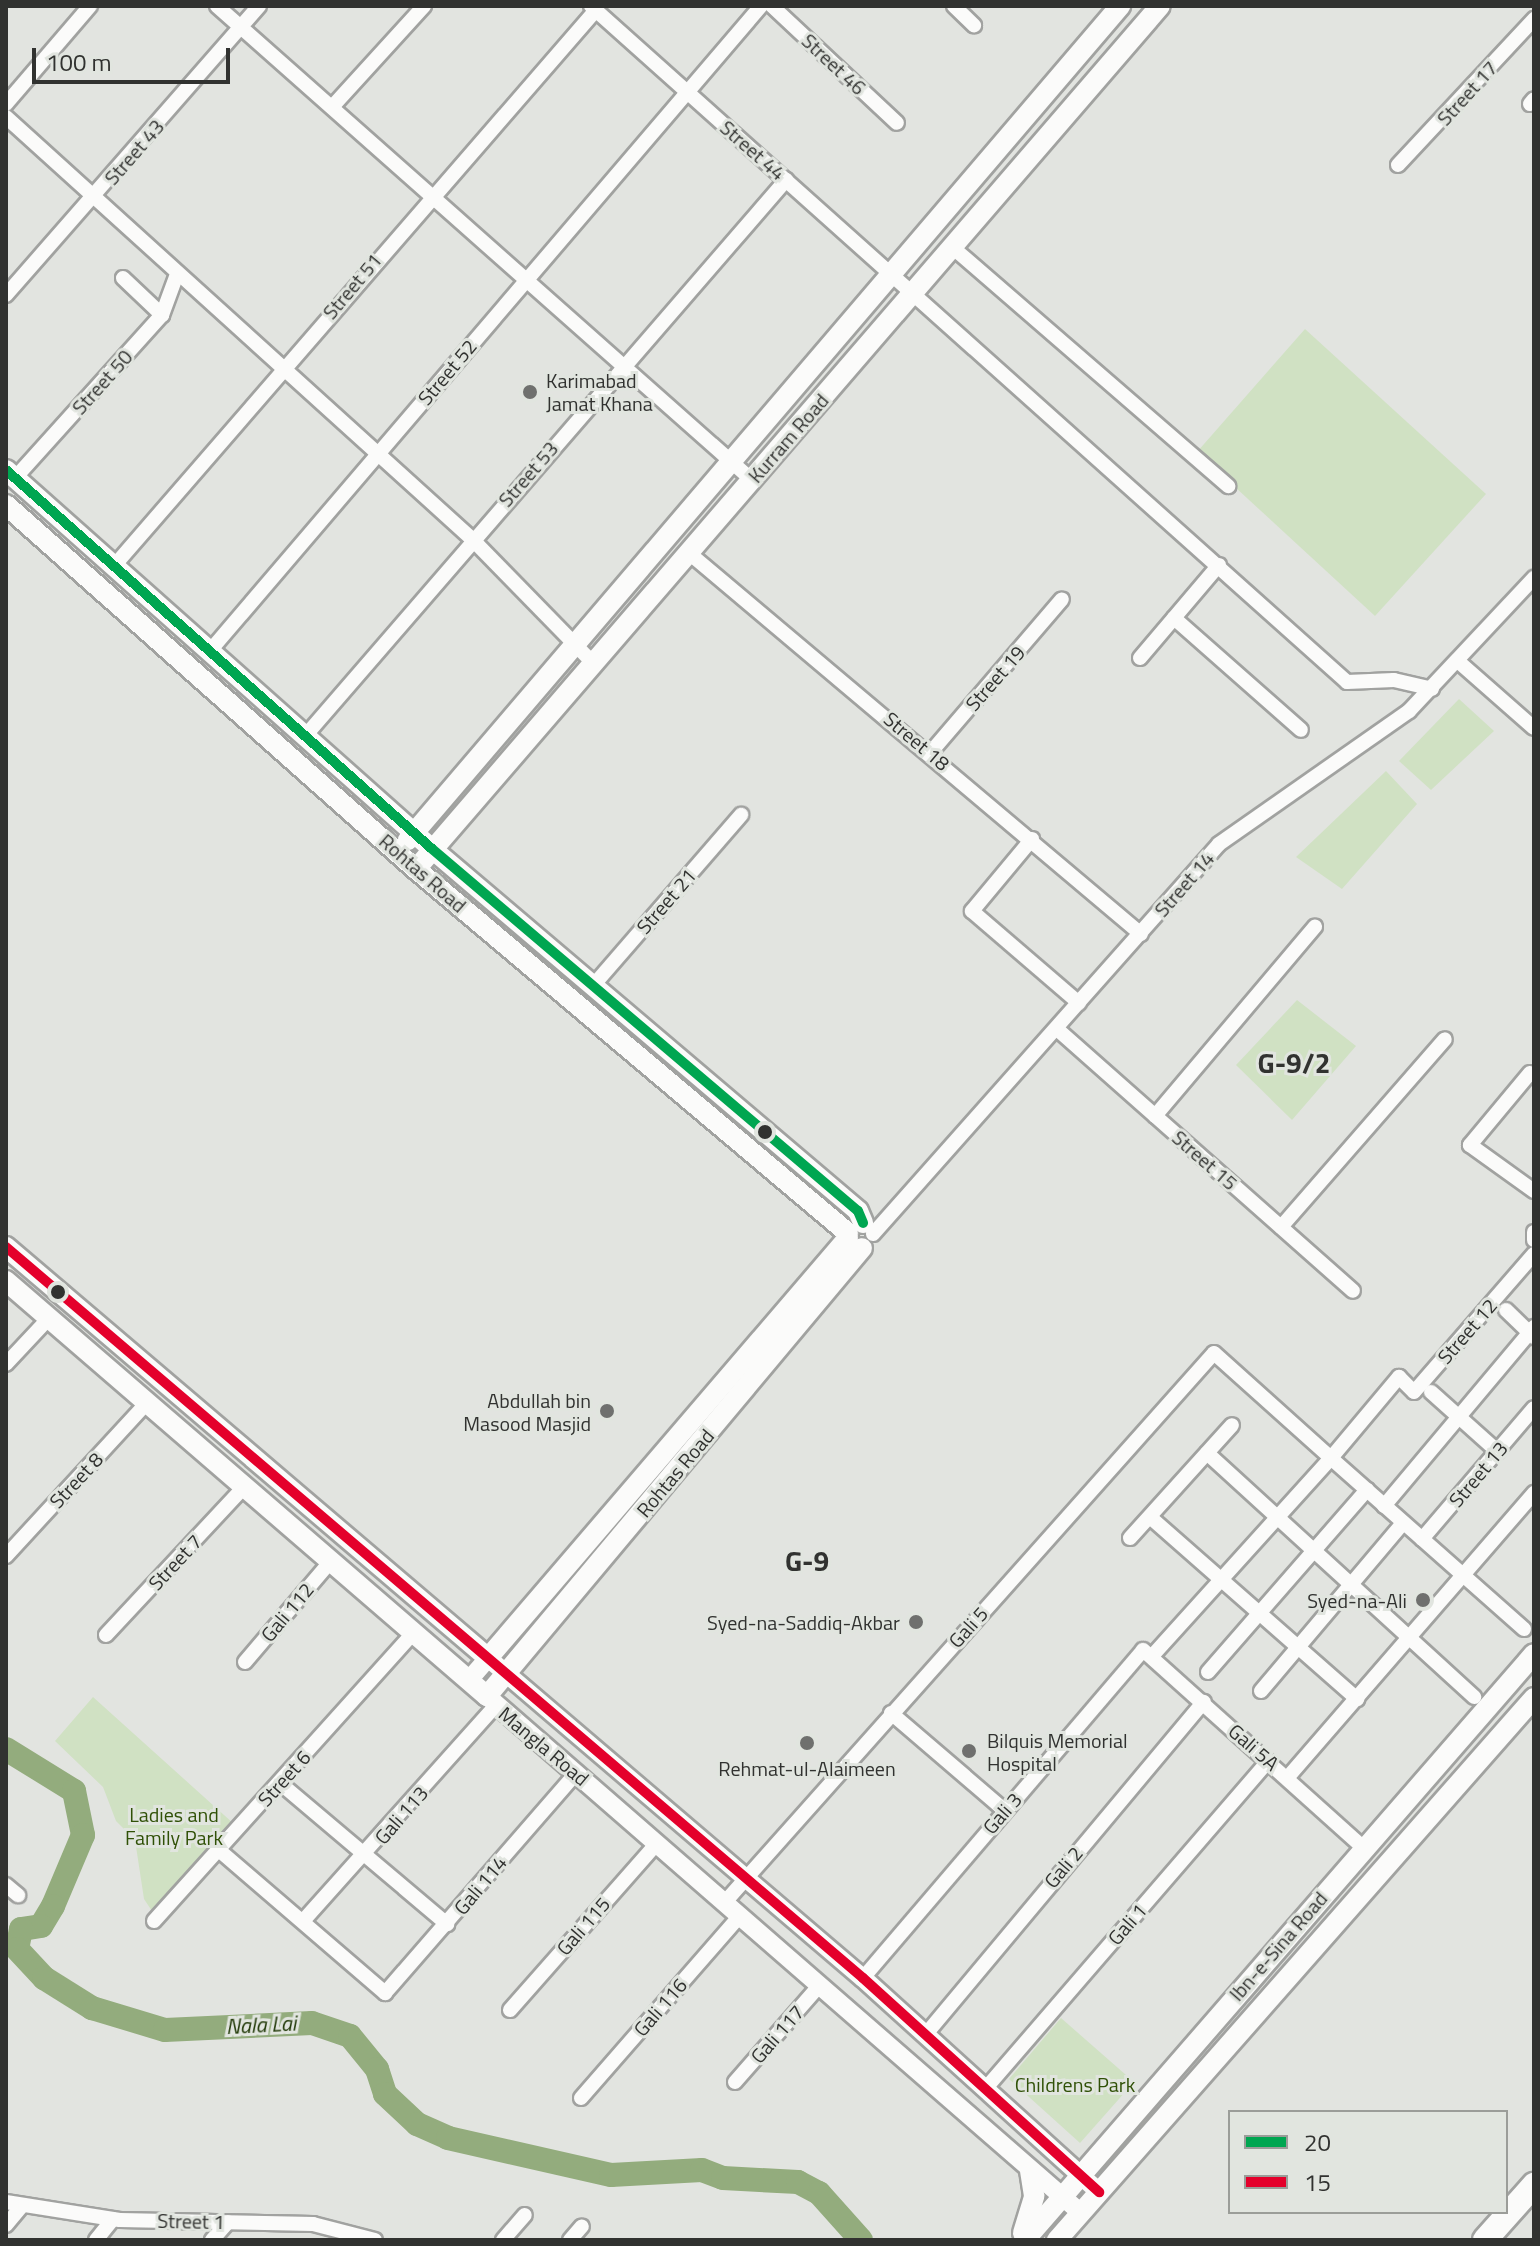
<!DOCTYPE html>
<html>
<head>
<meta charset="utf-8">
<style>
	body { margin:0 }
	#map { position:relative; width:1540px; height:2246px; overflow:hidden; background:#e2e4e0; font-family:"Titillium Web",sans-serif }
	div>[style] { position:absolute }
	.green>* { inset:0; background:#d0e1c3 }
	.river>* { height:24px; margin:-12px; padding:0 12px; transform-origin:12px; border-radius:12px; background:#93ac7d }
	.roads { filter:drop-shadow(2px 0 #a1a2a0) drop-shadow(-2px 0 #a1a2a0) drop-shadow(0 2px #a1a2a0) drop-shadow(0 -2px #a1a2a0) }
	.minor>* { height:14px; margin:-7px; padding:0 7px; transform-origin:7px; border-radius:7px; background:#fbfbfa }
	.tertiary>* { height:18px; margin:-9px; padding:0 9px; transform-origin:9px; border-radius:9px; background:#fbfbfa }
	.secondary>* { height:20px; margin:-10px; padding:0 10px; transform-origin:10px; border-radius:10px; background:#fbfbfa }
	.primary>* { height:24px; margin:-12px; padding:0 12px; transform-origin:12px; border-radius:12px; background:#fbfbfa }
	.bus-1>* { height:10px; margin:-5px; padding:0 5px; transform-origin:5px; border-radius:5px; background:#00a651 }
	.bus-2>* { height:10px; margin:-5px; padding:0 5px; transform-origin:5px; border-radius:5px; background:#e4002b }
	.dots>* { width:22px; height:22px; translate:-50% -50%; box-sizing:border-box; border:4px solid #e1e5df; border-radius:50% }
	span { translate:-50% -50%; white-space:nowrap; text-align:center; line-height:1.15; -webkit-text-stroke:6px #e1e5df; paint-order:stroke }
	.street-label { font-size:20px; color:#313230 }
	.poi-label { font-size:20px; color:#313230 }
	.left { translate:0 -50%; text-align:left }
	.right { translate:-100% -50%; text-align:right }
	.park-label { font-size:20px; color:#305107 }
	.water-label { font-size:22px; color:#233b0a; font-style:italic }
	.district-label { font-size:28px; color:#313230; font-weight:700 }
	.frame { position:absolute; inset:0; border:8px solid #313230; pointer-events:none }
	.legend { position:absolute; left:1228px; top:2110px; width:280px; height:104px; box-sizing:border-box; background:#e1e5df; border:2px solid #9b9d99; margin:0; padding:10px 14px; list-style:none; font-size:24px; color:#313230 }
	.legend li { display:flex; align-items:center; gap:16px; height:40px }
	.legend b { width:40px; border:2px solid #9b9d99 }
	.scale { position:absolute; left:32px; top:48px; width:198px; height:36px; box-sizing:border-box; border:4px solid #313230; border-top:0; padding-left:10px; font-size:24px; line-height:28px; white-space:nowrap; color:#313230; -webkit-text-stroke:6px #e1e5df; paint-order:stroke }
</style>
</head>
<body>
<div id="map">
	<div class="green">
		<i style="clip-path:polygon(1305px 329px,1486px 494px,1375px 616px,1197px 452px)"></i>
		<i style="clip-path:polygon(1459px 699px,1494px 731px,1431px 790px,1399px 761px)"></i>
		<i style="clip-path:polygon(1386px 771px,1417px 804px,1342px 889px,1296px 857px)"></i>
		<i style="clip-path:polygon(1297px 1000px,1356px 1046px,1292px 1120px,1236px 1065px)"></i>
		<i style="clip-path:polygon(93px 1697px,234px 1824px,154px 1914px,144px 1899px,135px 1840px,116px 1821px,103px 1787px,55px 1741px)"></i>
		<i style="clip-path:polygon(1061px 2018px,1134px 2082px,1080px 2143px,1009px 2079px)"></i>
	</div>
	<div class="river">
		<i style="left:6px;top:1749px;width:80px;rotate:31.7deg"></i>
		<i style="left:74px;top:1791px;width:45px;rotate:78.4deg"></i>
		<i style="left:83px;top:1835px;width:77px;rotate:112.9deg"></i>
		<i style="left:53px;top:1906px;width:23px;rotate:121deg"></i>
		<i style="left:41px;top:1926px;width:20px;rotate:171deg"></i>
		<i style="left:21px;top:1929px;width:20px;rotate:101deg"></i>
		<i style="left:17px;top:1949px;width:40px;rotate:47deg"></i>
		<i style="left:44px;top:1978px;width:57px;rotate:32deg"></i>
		<i style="left:92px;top:2008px;width:76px;rotate:16.8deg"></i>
		<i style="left:165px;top:2030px;width:147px;rotate:-2.7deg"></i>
		<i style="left:312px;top:2023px;width:40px;rotate:18.9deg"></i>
		<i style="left:350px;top:2036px;width:43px;rotate:50.7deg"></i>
		<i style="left:377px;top:2069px;width:26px;rotate:72deg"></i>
		<i style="left:385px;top:2094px;width:44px;rotate:43.2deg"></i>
		<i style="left:417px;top:2124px;width:34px;rotate:24deg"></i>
		<i style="left:448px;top:2138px;width:167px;rotate:12.8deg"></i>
		<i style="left:611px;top:2175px;width:91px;rotate:-3.1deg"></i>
		<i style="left:702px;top:2170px;width:22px;rotate:21deg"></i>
		<i style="left:723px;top:2178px;width:75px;rotate:3.1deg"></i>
		<i style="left:798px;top:2182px;width:24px;rotate:28deg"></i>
		<i style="left:819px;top:2193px;width:63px;rotate:48.2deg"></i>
	</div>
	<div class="roads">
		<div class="minor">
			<i style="left:217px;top:6px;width:715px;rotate:41.54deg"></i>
			<i style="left:591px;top:6px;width:1014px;rotate:41.8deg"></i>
			<i style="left:1347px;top:682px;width:47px;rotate:-2.4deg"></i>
			<i style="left:1394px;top:680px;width:39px;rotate:13deg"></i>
			<i style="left:772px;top:6px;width:171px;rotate:43.1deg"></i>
			<i style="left:954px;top:6px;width:28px;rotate:44deg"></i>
			<i style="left:6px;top:104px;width:129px;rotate:-49.4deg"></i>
			<i style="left:1530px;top:104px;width:6px;rotate:-51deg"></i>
			<i style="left:332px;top:107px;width:137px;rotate:-47.7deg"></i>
			<i style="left:6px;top:117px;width:629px;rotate:42.16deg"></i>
			<i style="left:472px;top:539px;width:176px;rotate:45.7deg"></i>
			<i style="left:1398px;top:165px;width:200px;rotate:-47deg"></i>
			<i style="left:951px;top:246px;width:367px;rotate:40.9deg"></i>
			<i style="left:123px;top:278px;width:54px;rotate:43.5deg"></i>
			<i style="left:6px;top:295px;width:384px;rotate:-48.8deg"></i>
			<i style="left:15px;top:478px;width:219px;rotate:-48deg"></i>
			<i style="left:162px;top:315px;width:40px;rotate:-69.8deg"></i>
			<i style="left:689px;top:553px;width:591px;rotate:40.13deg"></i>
			<i style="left:114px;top:566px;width:736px;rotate:-49.08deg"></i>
			<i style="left:1174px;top:618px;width:169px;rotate:41.4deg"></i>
			<i style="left:209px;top:652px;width:850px;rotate:-49.49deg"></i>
			<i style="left:1140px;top:658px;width:122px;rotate:-49.7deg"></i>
			<i style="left:1460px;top:663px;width:98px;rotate:41.3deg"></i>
			<i style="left:306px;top:735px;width:734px;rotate:-49.14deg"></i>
			<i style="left:931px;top:752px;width:201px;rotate:-49.4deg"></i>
			<i style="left:1032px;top:839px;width:94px;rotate:129.8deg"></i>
			<i style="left:972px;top:911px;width:141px;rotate:40.7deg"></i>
			<i style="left:592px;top:987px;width:228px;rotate:-49.1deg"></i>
			<i style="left:1057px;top:1029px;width:395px;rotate:41.5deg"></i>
			<i style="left:1530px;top:1073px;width:94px;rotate:129.8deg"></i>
			<i style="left:1470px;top:1145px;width:79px;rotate:35.7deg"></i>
			<i style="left:1155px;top:1116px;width:248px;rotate:-49.8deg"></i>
			<i style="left:1281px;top:1227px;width:249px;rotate:-48.9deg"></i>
			<i style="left:1534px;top:1232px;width:8px;rotate:90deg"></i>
			<i style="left:873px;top:1234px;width:521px;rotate:-48.42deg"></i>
			<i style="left:1219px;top:844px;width:232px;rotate:-35deg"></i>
			<i style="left:1409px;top:711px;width:183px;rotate:-46.8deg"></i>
			<i style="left:1506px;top:1310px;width:39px;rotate:44deg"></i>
			<i style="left:6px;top:1364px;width:63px;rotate:-46.9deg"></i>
			<i style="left:1431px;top:1392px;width:89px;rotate:41.8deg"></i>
			<i style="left:1207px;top:1453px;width:362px;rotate:42.4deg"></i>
			<i style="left:1384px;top:1506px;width:234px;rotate:-50deg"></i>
			<i style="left:1150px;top:1517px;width:276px;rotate:41.3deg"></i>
			<i style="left:1130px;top:1538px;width:152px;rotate:-47.9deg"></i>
			<i style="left:1422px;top:1539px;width:172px;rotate:-49.5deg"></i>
			<i style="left:6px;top:1556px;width:207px;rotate:-47.4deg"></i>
			<i style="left:1524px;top:1629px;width:258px;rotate:-138.5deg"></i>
			<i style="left:1331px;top:1458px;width:106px;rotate:-50deg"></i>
			<i style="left:1399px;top:1377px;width:21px;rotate:45deg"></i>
			<i style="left:1414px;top:1392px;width:183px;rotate:-49deg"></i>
			<i style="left:106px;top:1635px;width:201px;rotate:-47deg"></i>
			<i style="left:245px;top:1662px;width:131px;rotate:-49.6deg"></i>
			<i style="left:1208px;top:1672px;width:242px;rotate:-48.9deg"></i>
			<i style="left:1261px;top:1691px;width:220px;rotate:-49.8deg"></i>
			<i style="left:891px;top:1713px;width:149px;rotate:40.6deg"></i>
			<i style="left:1288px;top:1777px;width:376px;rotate:-49.1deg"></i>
			<i style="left:280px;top:1783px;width:219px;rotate:40.2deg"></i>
			<i style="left:220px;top:1851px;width:218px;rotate:40.7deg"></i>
			<i style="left:385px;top:1993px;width:291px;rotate:-49deg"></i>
			<i style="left:6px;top:1885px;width:16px;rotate:40deg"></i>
			<i style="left:725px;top:1902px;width:735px;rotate:-48.31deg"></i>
			<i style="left:1214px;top:1353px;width:157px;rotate:41.9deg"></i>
			<i style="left:1331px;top:1458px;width:264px;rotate:132.1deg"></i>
			<i style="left:154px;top:1921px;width:387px;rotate:-48deg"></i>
			<i style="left:303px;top:1921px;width:290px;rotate:-48.2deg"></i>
			<i style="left:863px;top:1978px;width:431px;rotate:-49.5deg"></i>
			<i style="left:1143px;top:1650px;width:297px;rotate:41.9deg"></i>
			<i style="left:510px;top:2010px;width:222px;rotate:-48.6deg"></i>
			<i style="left:926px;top:2034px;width:433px;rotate:-50.1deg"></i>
			<i style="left:735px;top:2082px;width:128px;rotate:-48.8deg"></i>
			<i style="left:986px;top:2088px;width:432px;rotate:-49.2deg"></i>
			<i style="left:581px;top:2098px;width:240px;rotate:-48.9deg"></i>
			<i style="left:6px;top:2202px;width:115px;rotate:9deg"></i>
			<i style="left:120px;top:2220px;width:193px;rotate:1.2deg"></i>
			<i style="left:313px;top:2224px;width:64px;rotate:14.5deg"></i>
			<i style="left:6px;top:2225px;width:25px;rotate:-50deg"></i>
			<i style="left:96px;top:2240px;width:27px;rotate:-51deg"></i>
			<i style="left:212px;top:2240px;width:24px;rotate:-48deg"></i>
			<i style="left:503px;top:2240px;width:33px;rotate:-49deg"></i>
			<i style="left:570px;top:2240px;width:18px;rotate:-49deg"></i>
		</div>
		<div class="tertiary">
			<i style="left:469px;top:1680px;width:29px;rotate:-49deg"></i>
			<i style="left:488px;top:1658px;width:493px;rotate:40.5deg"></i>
			<i style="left:863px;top:1978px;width:319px;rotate:42.2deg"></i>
			<i style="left:487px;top:1696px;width:786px;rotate:41.03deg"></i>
		</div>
		<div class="secondary">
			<i style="left:6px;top:470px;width:569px;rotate:41.65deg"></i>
			<i style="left:431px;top:848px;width:560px;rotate:40.37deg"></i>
			<i style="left:858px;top:1211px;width:13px;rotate:67deg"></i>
			<i style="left:6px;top:505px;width:548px;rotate:41.6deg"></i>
			<i style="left:416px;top:869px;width:565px;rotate:40.12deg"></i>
			<i style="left:408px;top:840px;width:1097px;rotate:-49.51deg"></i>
			<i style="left:416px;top:869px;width:1139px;rotate:-49.24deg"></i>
			<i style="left:6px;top:1247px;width:633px;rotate:40.45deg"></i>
			<i style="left:488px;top:1658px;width:553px;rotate:-49.4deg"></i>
			<i style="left:6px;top:1281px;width:635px;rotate:40.79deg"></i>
			<i style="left:487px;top:1696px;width:584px;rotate:-50.07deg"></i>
			<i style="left:1023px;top:2233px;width:39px;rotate:-73deg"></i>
			<i style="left:1034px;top:2196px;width:25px;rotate:-99deg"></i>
			<i style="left:1025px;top:2240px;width:776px;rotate:-49.02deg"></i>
			<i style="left:1057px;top:2240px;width:722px;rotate:-48.65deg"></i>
		</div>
		<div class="primary">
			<i style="left:1485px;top:2240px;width:74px;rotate:-48.3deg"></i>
		</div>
	</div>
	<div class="bus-1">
		<i style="left:6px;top:470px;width:569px;rotate:41.65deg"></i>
		<i style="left:431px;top:848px;width:560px;rotate:40.37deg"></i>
		<i style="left:858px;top:1211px;width:13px;rotate:67deg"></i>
	</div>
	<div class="bus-2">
		<i style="left:6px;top:1247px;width:1126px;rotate:40.46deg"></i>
		<i style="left:863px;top:1978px;width:319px;rotate:42.2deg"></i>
	</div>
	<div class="dots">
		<i style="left:530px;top:392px;background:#6f706e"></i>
		<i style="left:765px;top:1132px;background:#313230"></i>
		<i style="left:58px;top:1292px;background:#313230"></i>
		<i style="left:607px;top:1411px;background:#6f706e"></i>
		<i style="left:1423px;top:1600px;background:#6f706e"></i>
		<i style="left:916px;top:1622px;background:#6f706e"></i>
		<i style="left:807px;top:1743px;background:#6f706e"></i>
		<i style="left:969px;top:1751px;background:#6f706e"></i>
	</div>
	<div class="street-label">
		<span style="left:834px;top:64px;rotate:43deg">Street 46</span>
		<span style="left:1467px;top:93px;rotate:-48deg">Street 17</span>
		<span style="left:753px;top:150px;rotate:41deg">Street 44</span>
		<span style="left:134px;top:152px;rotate:-49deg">Street 43</span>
		<span style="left:352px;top:286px;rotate:-50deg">Street 51</span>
		<span style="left:447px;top:372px;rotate:-50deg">Street 52</span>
		<span style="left:102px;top:382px;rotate:-48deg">Street 50</span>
		<span style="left:788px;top:438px;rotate:-49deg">Kurram Road</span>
		<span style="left:528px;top:474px;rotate:-49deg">Street 53</span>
		<span style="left:995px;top:678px;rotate:-49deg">Street 19</span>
		<span style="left:917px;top:741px;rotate:40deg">Street 18</span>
		<span style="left:423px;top:873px;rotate:41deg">Rohtas Road</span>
		<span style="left:1184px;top:884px;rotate:-49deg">Street 14</span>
		<span style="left:666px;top:901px;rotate:-49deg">Street 21</span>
		<span style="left:1205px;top:1160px;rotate:41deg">Street 15</span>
		<span style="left:1467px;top:1331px;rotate:-49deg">Street 12</span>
		<span style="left:675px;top:1473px;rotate:-50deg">Rohtas Road</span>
		<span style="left:1478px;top:1474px;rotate:-50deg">Street 13</span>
		<span style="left:76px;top:1480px;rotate:-47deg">Street 8</span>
		<span style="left:175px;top:1562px;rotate:-47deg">Street 7</span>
		<span style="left:287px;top:1612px;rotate:-50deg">Gali 112</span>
		<span style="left:968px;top:1627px;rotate:-48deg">Gali 5</span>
		<span style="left:544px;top:1746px;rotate:40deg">Mangla Road</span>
		<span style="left:1254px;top:1747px;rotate:41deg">Gali 5A</span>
		<span style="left:284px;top:1778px;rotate:-48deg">Street 6</span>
		<span style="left:1002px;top:1813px;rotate:-49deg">Gali 3</span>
		<span style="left:401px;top:1815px;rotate:-49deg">Gali 113</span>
		<span style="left:1063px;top:1867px;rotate:-50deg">Gali 2</span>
		<span style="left:480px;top:1885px;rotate:-50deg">Gali 114</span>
		<span style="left:1127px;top:1924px;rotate:-49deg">Gali 1</span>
		<span style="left:583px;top:1926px;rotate:-49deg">Gali 115</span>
		<span style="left:1278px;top:1946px;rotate:-49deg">Ibn-e-Sina Road</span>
		<span style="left:660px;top:2007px;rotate:-49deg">Gali 116</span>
		<span style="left:777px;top:2034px;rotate:-49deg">Gali 117</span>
		<span style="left:191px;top:2221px;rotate:1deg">Street 1</span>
	</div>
	<div class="poi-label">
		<span class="left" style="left:546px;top:392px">Karimabad<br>Jamat Khana</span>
		<span class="right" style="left:591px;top:1412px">Abdullah bin<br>Masood Masjid</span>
		<span class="right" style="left:1407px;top:1600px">Syed-na-Ali</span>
		<span class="right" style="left:900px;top:1622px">Syed-na-Saddiq-Akbar</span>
		<span class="left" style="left:987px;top:1752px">Bilquis Memorial<br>Hospital</span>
		<span style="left:807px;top:1768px">Rehmat-ul-Alaimeen</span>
	</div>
	<div class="park-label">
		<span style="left:174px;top:1826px">Ladies and<br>Family Park</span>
		<span style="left:1075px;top:2084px">Childrens Park</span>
	</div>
	<div class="water-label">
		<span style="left:261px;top:2025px;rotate:-3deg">Nala Lai</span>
	</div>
	<div class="district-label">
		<span style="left:1294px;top:1063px">G-9/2</span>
		<span style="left:807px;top:1561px">G-9</span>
	</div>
	<div class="frame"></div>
	<ul class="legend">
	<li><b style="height:10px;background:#00a651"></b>20</li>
	<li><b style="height:10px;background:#e4002b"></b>15</li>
	</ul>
	<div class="scale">100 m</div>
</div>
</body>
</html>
